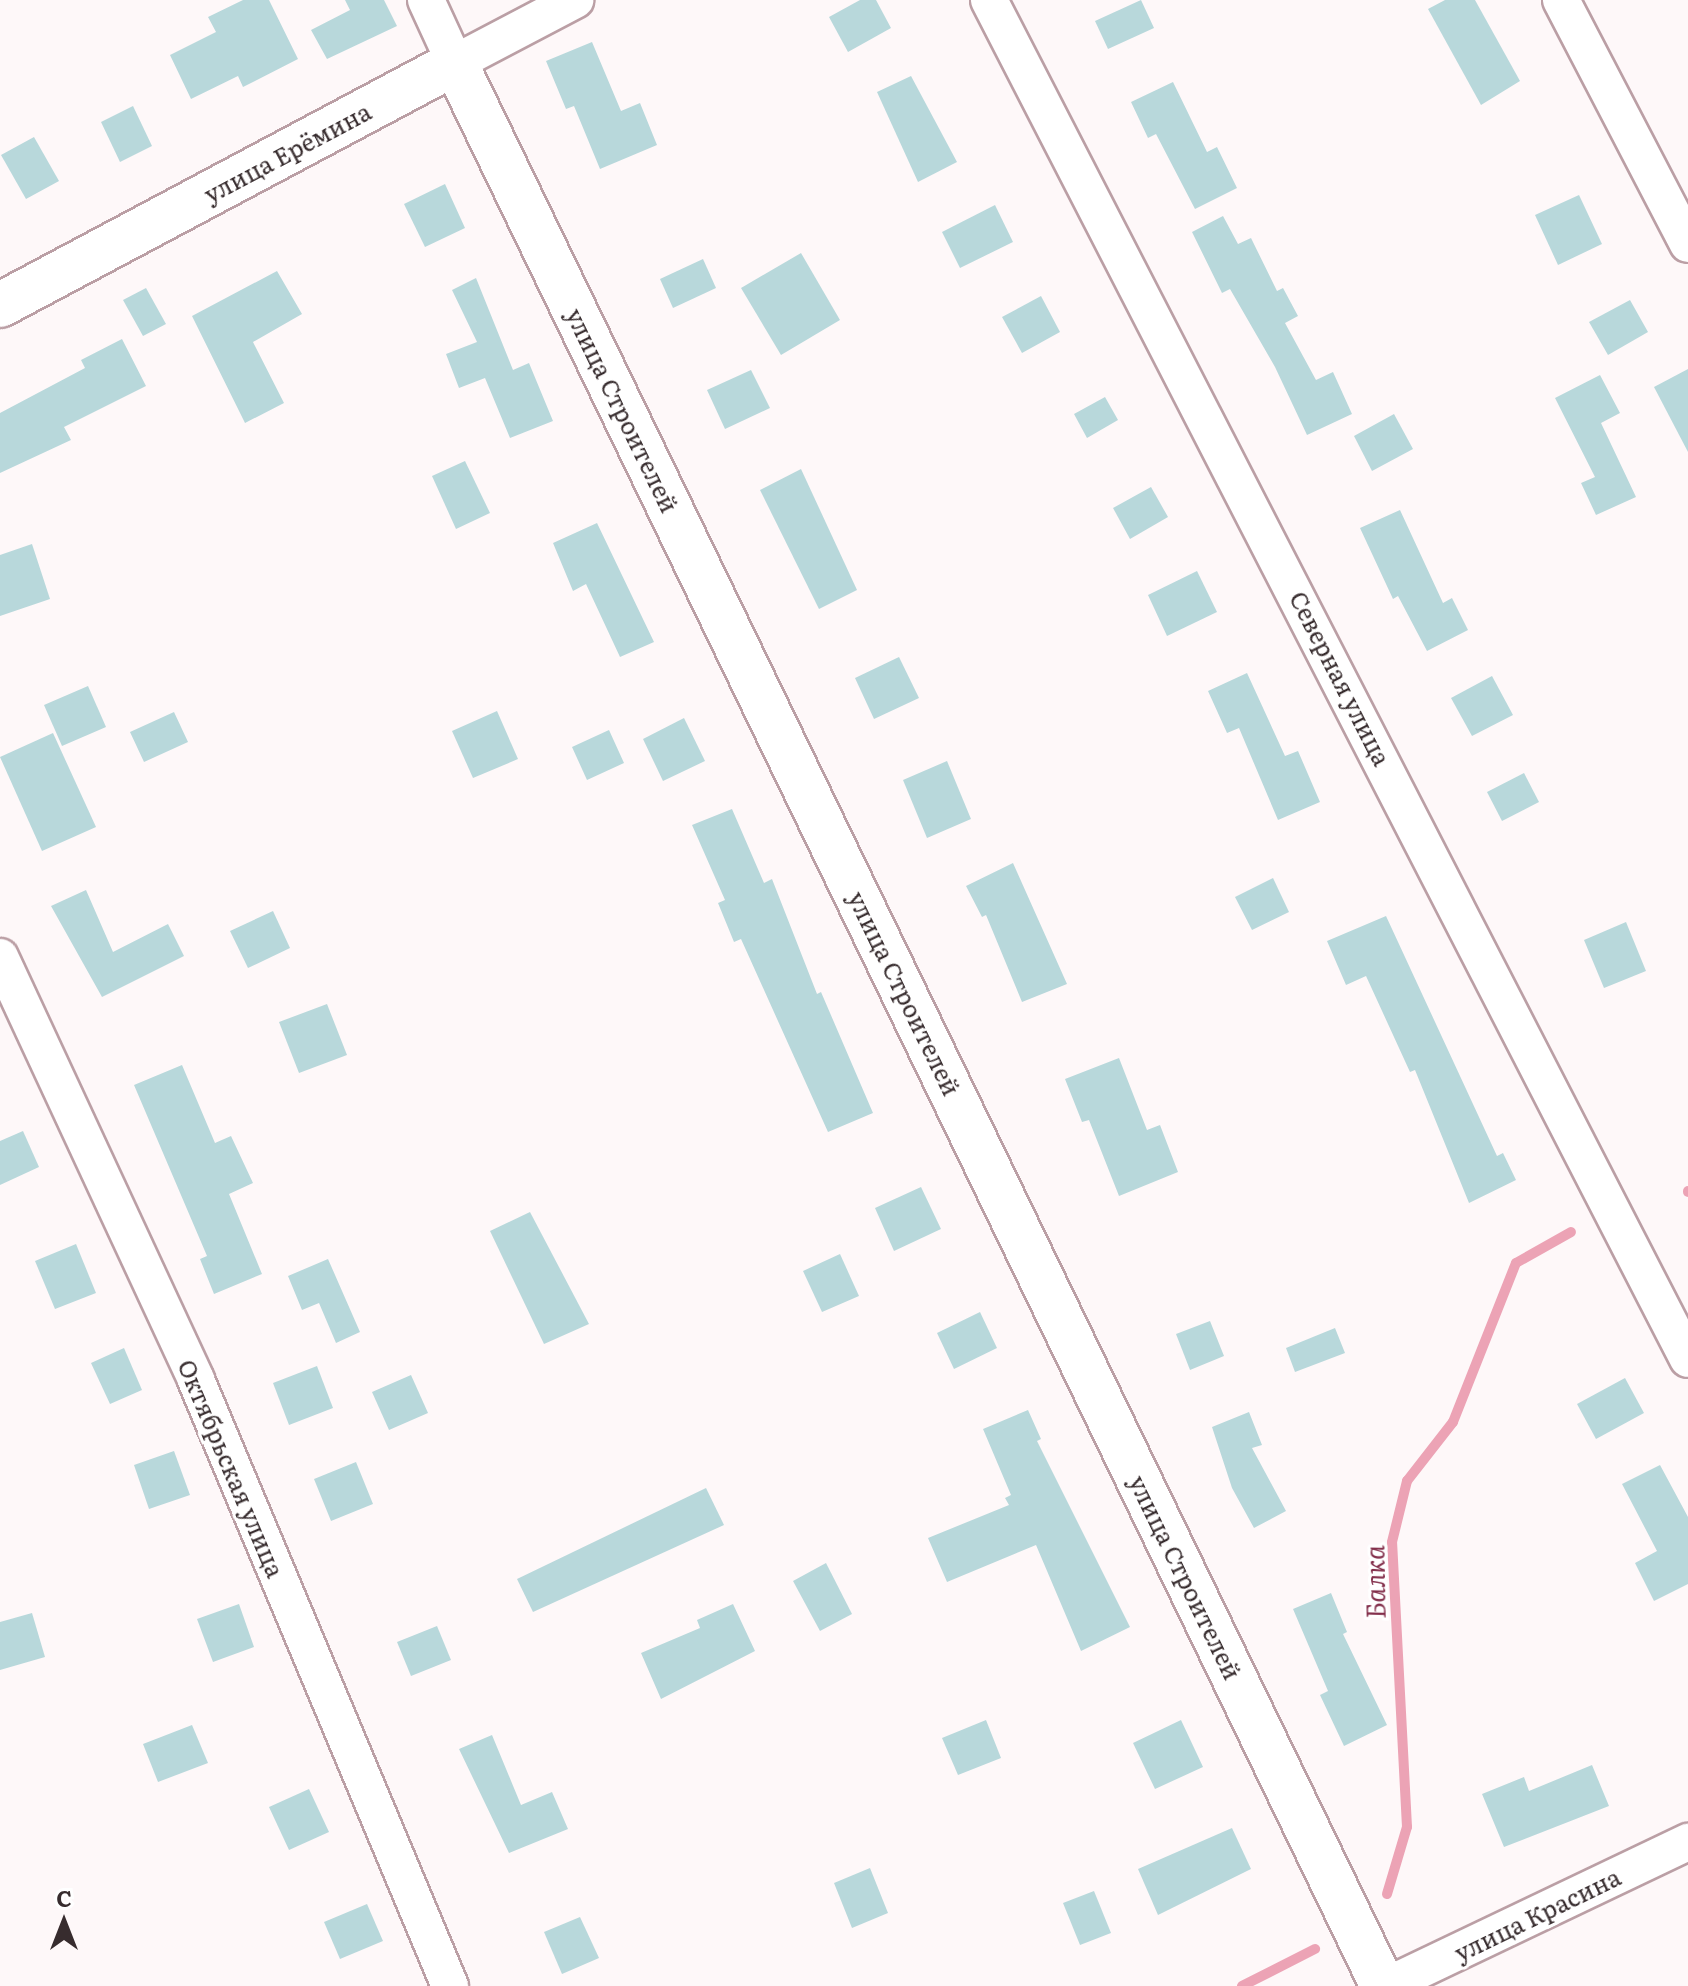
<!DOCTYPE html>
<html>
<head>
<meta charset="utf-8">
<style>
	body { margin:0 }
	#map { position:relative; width:1688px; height:1986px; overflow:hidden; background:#fef8f9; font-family:Literata,serif }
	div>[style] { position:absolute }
	.stream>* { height:10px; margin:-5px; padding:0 5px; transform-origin:5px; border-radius:5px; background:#eca3b5 }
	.building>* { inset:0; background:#b8d8db }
	.roads { filter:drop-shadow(2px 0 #bb9fa5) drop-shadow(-2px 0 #bb9fa5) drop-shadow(0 2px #bb9fa5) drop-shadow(0 -2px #bb9fa5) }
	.street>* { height:36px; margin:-18px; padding:0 18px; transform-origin:18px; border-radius:18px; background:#fff }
	.secondary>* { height:44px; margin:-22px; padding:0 22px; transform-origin:22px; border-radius:22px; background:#fff }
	span { translate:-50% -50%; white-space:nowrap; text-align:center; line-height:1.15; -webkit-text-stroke:6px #fff; paint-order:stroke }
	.street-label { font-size:24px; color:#372c2e }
	.water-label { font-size:26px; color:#832f4b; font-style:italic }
	.north { position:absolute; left:24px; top:1882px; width:80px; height:80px; -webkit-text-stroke:6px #fff; paint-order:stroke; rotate:0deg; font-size:22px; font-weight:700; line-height:32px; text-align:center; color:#372c2e }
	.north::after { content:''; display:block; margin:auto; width:28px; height:36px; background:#372c2e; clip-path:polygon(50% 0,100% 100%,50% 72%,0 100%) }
</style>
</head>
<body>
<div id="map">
	<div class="stream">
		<i style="left:1688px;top:1192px;width:1px;rotate:-90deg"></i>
		<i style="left:1387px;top:1894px;width:70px;rotate:-73.4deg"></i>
		<i style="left:1407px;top:1827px;width:285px;rotate:-93deg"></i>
		<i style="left:1392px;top:1542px;width:63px;rotate:-76.2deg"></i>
		<i style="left:1407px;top:1481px;width:75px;rotate:-52.1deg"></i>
		<i style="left:1453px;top:1422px;width:171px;rotate:-68.4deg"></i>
		<i style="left:1516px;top:1263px;width:63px;rotate:-29.4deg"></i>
		<i style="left:1242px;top:1986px;width:82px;rotate:-26.9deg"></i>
	</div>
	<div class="building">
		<i style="clip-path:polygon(243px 0,269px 0,298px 59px,243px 87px,238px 76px,191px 99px,170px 55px,216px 32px,208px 17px)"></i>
		<i style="clip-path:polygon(345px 0,384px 0,397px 26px,327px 59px,311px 30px,350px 10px)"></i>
		<i style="clip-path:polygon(860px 0,876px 0,891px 28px,848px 52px,829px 17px)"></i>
		<i style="clip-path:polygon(1141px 0,1154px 28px,1108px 49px,1095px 21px)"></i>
		<i style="clip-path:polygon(1445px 0,1475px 0,1520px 81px,1481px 105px,1428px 9px)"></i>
		<i style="clip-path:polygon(592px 42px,621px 111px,640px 103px,657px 145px,600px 169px,574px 106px,566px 109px,546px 61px)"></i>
		<i style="clip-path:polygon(911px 76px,957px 162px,918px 182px,877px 92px)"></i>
		<i style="clip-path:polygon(1173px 82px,1207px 152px,1217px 147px,1237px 188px,1195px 209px,1156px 134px,1148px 138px,1131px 102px)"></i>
		<i style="clip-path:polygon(133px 106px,152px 146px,120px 162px,101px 122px)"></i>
		<i style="clip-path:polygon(34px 137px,59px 181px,26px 199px,1px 155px)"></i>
		<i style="clip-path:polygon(445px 184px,465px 228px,425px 247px,404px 204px)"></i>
		<i style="clip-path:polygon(1579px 195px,1602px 244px,1558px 265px,1535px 215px)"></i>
		<i style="clip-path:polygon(995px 205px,1013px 242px,960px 268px,942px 232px)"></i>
		<i style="clip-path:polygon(1223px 216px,1238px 244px,1251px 238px,1277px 291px,1283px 288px,1298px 316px,1285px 323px,1316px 380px,1333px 372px,1352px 414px,1307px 435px,1275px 367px,1230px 289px,1222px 293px,1192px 232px)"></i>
		<i style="clip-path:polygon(801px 253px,840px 320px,781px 355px,741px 288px)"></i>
		<i style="clip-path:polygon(703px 259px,716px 288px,673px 308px,660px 279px)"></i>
		<i style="clip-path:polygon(277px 271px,302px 314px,253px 342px,284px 403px,245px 423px,192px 316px)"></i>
		<i style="clip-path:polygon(476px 278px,513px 370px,529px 363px,553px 421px,510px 438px,485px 378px,459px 388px,446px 354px,477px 342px,452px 290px)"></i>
		<i style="clip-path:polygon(146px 288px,166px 324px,143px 336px,123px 300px)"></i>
		<i style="clip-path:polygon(1041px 296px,1060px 332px,1022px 353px,1002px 317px)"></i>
		<i style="clip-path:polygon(1630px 300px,1648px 332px,1608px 355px,1589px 322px)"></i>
		<i style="clip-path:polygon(122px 339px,146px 386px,64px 427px,71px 440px,0 473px,0 413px,85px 368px,81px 360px)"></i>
		<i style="clip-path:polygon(1688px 369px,1688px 452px,1654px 387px)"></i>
		<i style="clip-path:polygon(751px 370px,770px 408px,725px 429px,707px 390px)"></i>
		<i style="clip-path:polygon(1600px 375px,1620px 413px,1601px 423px,1636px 497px,1596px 515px,1581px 483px,1595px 477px,1555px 398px)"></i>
		<i style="clip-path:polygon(1105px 397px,1118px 420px,1087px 438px,1074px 414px)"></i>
		<i style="clip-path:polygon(1394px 414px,1413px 449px,1372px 471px,1354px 436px)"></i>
		<i style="clip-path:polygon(465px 461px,490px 513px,456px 529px,432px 476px)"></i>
		<i style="clip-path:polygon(801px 469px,857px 590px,819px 609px,760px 490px)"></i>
		<i style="clip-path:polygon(1151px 487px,1168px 517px,1130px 539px,1113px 508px)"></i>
		<i style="clip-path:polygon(1400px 510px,1443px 603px,1452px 598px,1468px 630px,1427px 651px,1398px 596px,1393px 599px,1360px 528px)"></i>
		<i style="clip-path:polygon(597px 523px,654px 642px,620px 657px,586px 584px,573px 591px,553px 543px)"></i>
		<i style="clip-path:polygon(32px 544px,50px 599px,0 616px,0 555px)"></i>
		<i style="clip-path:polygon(1197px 571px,1217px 612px,1167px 636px,1148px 595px)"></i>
		<i style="clip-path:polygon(899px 657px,919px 698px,874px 719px,855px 678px)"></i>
		<i style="clip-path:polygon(1247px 673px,1285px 756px,1298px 751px,1320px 802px,1278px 820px,1239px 728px,1227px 733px,1208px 691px)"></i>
		<i style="clip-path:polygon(1492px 676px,1513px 715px,1472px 736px,1451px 698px)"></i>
		<i style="clip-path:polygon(88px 686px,106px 727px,62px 746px,44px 705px)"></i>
		<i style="clip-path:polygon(497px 711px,518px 759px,473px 778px,452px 731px)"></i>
		<i style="clip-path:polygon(174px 712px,188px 742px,144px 762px,130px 732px)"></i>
		<i style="clip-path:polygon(684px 718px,705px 761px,663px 781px,643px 739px)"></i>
		<i style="clip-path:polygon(609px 730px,624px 763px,587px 780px,572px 747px)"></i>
		<i style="clip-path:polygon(53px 733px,96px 827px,42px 851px,0 757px)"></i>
		<i style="clip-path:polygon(947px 761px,971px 819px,927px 838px,903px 780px)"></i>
		<i style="clip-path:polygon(1524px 773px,1539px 802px,1502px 821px,1487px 792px)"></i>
		<i style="clip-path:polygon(732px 809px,764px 883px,772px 879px,817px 994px,821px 992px,873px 1113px,828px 1132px,741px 939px,734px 942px,718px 903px,725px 900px,692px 825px)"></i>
		<i style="clip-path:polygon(1013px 863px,1067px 984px,1022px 1002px,986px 915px,982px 917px,966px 886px)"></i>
		<i style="clip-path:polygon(1273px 878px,1289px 912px,1252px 930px,1235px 897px)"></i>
		<i style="clip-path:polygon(86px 890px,113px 952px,168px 924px,184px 956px,102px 997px,51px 906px)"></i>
		<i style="clip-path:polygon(273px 911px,290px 948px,248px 968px,230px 931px)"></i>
		<i style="clip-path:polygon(1386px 916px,1497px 1156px,1503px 1153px,1516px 1180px,1469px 1203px,1415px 1070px,1410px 1072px,1366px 976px,1346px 985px,1327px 941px)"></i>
		<i style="clip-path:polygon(1626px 922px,1646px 971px,1604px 988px,1584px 940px)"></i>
		<i style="clip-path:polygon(327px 1004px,347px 1055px,299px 1073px,279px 1022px)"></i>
		<i style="clip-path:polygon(1119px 1058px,1147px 1130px,1160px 1125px,1178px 1172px,1119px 1196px,1089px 1120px,1082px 1122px,1065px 1079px)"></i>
		<i style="clip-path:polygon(182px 1065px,215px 1143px,231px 1136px,253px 1183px,229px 1194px,262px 1274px,214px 1294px,200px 1259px,207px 1256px,134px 1085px)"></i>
		<i style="clip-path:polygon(23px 1131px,39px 1167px,0 1185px,0 1141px)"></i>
		<i style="clip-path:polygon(921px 1187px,941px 1229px,894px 1251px,875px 1208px)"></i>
		<i style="clip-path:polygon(530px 1212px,589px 1324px,544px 1344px,490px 1231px)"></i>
		<i style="clip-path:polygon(76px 1244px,96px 1293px,55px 1309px,35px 1261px)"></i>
		<i style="clip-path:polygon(840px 1254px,859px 1296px,822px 1312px,803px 1271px)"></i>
		<i style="clip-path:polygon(328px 1259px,360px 1332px,336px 1343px,319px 1303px,302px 1310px,288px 1276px)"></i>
		<i style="clip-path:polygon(980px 1312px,997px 1348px,954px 1369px,937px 1333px)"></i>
		<i style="clip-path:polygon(1210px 1321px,1224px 1356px,1190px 1370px,1176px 1334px)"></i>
		<i style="clip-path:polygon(1335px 1328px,1345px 1353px,1295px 1372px,1286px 1348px)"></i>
		<i style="clip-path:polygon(124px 1348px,142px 1390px,110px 1404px,91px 1363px)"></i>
		<i style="clip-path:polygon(317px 1366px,333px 1408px,289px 1425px,273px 1383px)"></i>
		<i style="clip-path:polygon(411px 1375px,428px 1413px,389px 1430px,372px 1392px)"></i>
		<i style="clip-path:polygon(1625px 1378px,1644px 1413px,1596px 1439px,1577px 1404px)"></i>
		<i style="clip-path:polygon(1028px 1410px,1041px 1439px,1037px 1441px,1130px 1627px,1081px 1651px,1036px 1545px,947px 1582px,928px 1538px,1009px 1505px,1005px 1498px,1011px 1495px,983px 1429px)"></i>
		<i style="clip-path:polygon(1249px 1412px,1262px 1445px,1252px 1448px,1286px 1511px,1254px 1528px,1232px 1488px,1212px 1427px)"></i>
		<i style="clip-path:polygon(174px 1451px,190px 1495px,149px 1509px,134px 1465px)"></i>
		<i style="clip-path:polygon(356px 1462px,373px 1504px,331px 1521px,314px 1479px)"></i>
		<i style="clip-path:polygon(1660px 1465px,1688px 1517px,1688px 1584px,1654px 1601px,1635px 1563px,1657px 1551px,1622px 1484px)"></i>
		<i style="clip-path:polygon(706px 1488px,724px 1525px,533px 1612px,517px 1579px)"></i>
		<i style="clip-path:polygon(826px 1563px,852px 1614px,820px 1631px,793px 1581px)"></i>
		<i style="clip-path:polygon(1331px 1593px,1347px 1632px,1343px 1634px,1387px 1725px,1344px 1746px,1320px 1695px,1328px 1691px,1293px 1609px)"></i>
		<i style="clip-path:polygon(239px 1604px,254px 1647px,213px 1662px,197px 1619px)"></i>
		<i style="clip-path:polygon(733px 1604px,755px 1651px,661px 1699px,641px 1653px,700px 1628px,697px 1620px)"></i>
		<i style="clip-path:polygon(32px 1613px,45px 1657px,0 1670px,0 1622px)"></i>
		<i style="clip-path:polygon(437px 1626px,451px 1660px,411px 1676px,397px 1642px)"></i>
		<i style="clip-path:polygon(986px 1720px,1001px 1758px,958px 1775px,942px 1738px)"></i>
		<i style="clip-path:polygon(1181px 1720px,1203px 1767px,1155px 1789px,1133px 1743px)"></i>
		<i style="clip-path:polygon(192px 1725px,208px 1763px,158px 1782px,143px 1744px)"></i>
		<i style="clip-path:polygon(492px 1735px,521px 1805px,552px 1792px,568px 1829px,509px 1853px,459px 1749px)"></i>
		<i style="clip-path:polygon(1592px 1765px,1609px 1806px,1504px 1847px,1482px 1794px,1524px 1777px,1529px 1791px)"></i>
		<i style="clip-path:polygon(309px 1789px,329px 1832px,289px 1850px,269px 1807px)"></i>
		<i style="clip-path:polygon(1232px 1828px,1251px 1869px,1158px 1915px,1138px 1869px)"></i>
		<i style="clip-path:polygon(870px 1868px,888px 1913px,852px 1928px,834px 1883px)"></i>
		<i style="clip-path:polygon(1094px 1891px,1111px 1933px,1080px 1945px,1063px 1903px)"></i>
		<i style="clip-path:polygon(367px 1904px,383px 1941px,340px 1959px,324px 1922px)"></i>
		<i style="clip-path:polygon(580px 1917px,599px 1958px,562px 1974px,544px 1932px)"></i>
	</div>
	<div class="roads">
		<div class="street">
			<i style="left:426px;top:0;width:69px;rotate:65.3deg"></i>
			<i style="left:455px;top:63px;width:136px;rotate:-27.7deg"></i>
			<i style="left:989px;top:0;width:1528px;rotate:62.78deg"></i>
			<i style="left:1561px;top:0;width:275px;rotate:62.5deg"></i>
			<i style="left:0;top:957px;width:466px;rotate:65.1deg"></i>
			<i style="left:196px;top:1380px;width:657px;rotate:67.26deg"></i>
			<i style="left:1386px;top:1986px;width:335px;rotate:-25.5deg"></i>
		</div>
		<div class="secondary">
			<i style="left:0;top:305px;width:515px;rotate:-28.01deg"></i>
			<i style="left:455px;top:63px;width:2135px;rotate:64.24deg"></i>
		</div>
	</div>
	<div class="street-label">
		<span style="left:287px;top:152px;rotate:-28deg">улица Ерёмина</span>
		<span style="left:623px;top:410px;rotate:64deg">улица Строителей</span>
		<span style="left:1341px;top:678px;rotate:63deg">Северная улица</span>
		<span style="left:905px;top:993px;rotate:64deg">улица Строителей</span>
		<span style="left:232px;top:1468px;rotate:67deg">Октябрьская улица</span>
		<span style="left:1186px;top:1577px;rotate:64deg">улица Строителей</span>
		<span style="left:1537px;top:1914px;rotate:-26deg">улица Красина</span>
	</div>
	<div class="water-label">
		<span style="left:1374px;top:1582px;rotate:-91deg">Балка</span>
	</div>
	<div class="north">С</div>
</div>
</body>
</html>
